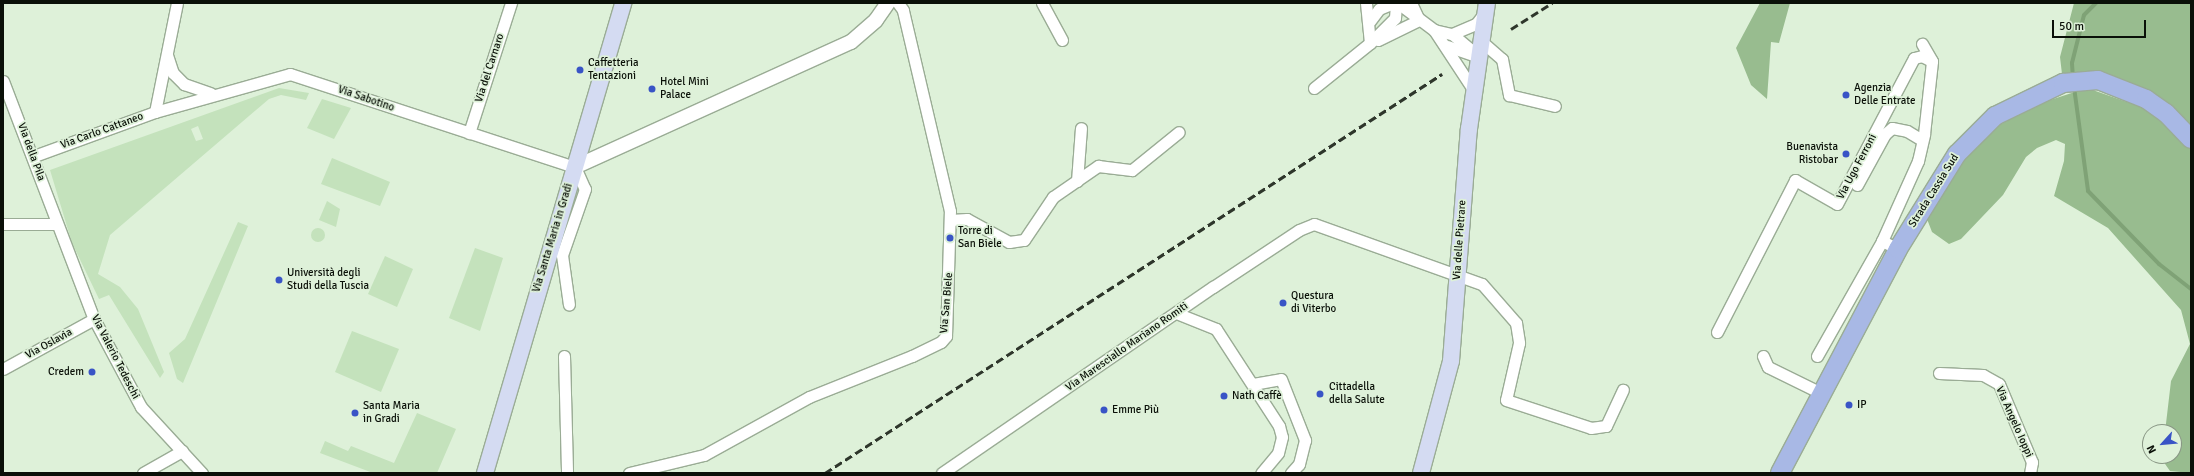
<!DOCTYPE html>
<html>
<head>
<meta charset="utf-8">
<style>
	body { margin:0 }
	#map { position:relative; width:2194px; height:476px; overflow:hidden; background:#def1d9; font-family:Signika,sans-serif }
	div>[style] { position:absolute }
	.green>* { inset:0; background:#c4e2bc }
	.round { border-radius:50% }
	.forest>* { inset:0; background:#98bc8f }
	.stream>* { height:4px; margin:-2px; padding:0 2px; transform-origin:2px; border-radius:2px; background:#7fa276 }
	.roads { filter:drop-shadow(1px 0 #9aac95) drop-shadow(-1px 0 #9aac95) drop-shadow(0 1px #9aac95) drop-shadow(0 -1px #9aac95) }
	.minor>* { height:11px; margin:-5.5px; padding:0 5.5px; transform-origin:5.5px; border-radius:5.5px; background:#fff }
	.tertiary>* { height:14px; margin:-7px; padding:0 7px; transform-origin:7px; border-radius:7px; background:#fff }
	.secondary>* { height:16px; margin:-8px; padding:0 8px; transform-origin:8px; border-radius:8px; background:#d4dbf2 }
	.primary>* { height:18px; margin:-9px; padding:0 9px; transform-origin:9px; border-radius:9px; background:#a8b8e5 }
	.rail>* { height:3px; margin-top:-1.5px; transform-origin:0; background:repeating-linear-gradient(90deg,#2e362b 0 8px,transparent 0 12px) }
	.dots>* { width:11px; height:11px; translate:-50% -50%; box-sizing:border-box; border:2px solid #def1d9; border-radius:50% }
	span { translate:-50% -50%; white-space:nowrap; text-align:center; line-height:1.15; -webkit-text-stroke:3.5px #def1d9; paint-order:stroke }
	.poi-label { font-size:11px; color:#0a1008 }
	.left { translate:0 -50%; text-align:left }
	.right { translate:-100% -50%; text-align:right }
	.street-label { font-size:11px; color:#0a1008 }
	.frame { position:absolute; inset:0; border:4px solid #0a1008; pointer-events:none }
	.north { position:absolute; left:2142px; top:424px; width:40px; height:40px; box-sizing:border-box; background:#def1d9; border:1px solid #899785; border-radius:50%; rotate:243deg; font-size:11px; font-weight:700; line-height:16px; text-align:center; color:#0a1008 }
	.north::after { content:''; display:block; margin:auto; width:14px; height:18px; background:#3954c6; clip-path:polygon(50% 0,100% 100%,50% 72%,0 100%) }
	.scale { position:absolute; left:2052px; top:20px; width:94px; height:18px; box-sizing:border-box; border:2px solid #0a1008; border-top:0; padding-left:5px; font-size:12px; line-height:14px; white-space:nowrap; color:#0a1008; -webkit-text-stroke:3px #def1d9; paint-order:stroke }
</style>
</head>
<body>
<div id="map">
	<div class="green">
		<i style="clip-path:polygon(evenodd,279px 88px,309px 93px,306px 100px,281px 95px,269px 99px,110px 235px,98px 274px,120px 287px,138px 309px,164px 372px,160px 378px,109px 295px,99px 299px,72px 243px,50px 170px,279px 88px,198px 126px,203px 139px,196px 141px,191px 129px,198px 126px)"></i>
		<i style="clip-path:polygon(322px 99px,351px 108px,334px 139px,307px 128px)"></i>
		<i style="clip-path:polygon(332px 158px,390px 182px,380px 206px,321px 184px)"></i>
		<i style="clip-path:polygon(327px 201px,340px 209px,336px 227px,319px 220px)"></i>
		<i style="clip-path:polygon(238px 222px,248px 226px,183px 383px,177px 379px,169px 353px,185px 339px)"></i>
		<i class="round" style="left:311px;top:228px;width:14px;height:14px"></i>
		<i style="clip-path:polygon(475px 248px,503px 258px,480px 331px,449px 318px)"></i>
		<i style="clip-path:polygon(385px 256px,413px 269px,397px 307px,368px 294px)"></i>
		<i style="clip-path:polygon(352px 331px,399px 349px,381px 392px,335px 372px)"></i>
		<i style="clip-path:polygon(417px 413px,456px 429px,437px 473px,373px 473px,320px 453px,325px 441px,348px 451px,351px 446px,394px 463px)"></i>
	</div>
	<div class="forest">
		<i style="clip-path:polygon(1760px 3px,1790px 3px,1779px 43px,1771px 42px,1767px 99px,1751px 85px,1736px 48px)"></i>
		<i style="clip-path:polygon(2074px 3px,2191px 3px,2191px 127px,2100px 74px,2062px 74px,2060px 57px)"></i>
		<i style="clip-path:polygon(2087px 88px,2144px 108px,2179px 133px,2191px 148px,2191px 473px,2170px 471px,2163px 461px,2163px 456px,2174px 456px,2174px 432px,2165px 432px,2171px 381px,2190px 344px,2181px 310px,2108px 228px,2054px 196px,2064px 161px,2065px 144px,2056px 140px,2037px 148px,2026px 157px,2003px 195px,1961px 239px,1949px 244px,1932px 232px,1927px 219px,1964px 160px,2001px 124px,2038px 104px)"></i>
	</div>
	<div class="stream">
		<i style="left:2073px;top:78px;width:15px;rotate:-94deg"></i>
		<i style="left:2072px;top:63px;width:49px;rotate:-76deg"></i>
		<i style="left:2084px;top:15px;width:17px;rotate:-45deg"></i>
		<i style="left:2074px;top:87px;width:105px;rotate:82.3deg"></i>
		<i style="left:2088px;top:191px;width:102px;rotate:45.8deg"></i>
		<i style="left:2159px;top:264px;width:41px;rotate:38deg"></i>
	</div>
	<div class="roads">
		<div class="minor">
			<i style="left:1042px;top:3px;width:42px;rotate:61.6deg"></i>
			<i style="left:1366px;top:3px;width:40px;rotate:84.3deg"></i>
			<i style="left:1398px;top:3px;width:45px;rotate:36.9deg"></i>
			<i style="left:1434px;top:30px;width:73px;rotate:56.7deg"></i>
			<i style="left:1370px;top:21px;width:15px;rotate:-53deg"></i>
			<i style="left:1379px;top:9px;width:16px;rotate:-22deg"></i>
			<i style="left:1434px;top:30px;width:18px;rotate:13deg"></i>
			<i style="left:1452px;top:34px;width:26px;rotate:-23deg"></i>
			<i style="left:1476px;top:24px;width:15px;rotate:-53deg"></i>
			<i style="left:1452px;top:34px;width:35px;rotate:40deg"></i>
			<i style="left:1378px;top:40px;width:46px;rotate:-26deg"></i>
			<i style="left:1419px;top:20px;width:19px;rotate:-115deg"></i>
			<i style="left:1481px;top:41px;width:28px;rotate:41deg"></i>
			<i style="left:1502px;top:59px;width:37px;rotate:79deg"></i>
			<i style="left:1509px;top:95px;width:47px;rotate:13.4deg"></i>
			<i style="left:1447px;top:46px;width:34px;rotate:19deg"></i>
			<i style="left:167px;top:55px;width:19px;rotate:72deg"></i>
			<i style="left:173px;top:73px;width:16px;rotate:45deg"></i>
			<i style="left:184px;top:84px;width:28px;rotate:19deg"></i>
			<i style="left:3px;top:81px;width:255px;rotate:69.1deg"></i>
			<i style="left:94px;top:319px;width:100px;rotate:61.9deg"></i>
			<i style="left:141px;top:407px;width:90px;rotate:47.3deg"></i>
			<i style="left:1314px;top:88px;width:72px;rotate:-38.8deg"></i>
			<i style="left:1370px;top:43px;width:35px;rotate:-45deg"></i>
			<i style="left:1395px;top:18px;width:15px;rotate:-86deg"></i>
			<i style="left:155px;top:112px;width:111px;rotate:-78.6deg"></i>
			<i style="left:469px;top:133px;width:137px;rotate:-72.1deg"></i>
			<i style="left:34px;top:156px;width:129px;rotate:-20deg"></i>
			<i style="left:155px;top:112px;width:140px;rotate:-15.7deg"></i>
			<i style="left:290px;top:74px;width:300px;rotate:18.1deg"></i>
			<i style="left:575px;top:167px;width:24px;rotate:66deg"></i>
			<i style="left:585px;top:189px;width:70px;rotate:109.2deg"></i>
			<i style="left:562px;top:255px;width:50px;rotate:82deg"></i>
			<i style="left:1077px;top:181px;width:53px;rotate:-85.7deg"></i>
			<i style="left:1857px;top:185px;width:58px;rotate:-61.2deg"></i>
			<i style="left:1885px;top:134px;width:9px;rotate:-41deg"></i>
			<i style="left:1892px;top:128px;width:15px;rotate:11deg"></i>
			<i style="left:1907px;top:131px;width:17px;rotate:31deg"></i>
			<i style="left:950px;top:220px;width:17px;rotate:-3deg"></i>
			<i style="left:967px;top:219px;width:48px;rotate:28.7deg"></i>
			<i style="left:1009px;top:242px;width:15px;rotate:-8deg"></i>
			<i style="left:1024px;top:240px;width:52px;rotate:-56deg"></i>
			<i style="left:1053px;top:197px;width:55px;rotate:-34.6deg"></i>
			<i style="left:1098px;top:166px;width:34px;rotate:7deg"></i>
			<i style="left:1132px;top:170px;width:60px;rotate:-39deg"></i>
			<i style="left:3px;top:224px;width:53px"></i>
			<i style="left:1898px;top:249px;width:18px;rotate:-153deg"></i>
			<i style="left:1882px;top:241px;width:88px;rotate:-65.8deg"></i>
			<i style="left:1918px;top:161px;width:28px;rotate:-77deg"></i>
			<i style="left:1924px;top:134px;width:73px;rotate:-83.7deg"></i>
			<i style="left:1932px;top:61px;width:20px;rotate:-120deg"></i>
			<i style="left:1176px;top:313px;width:43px;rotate:21.8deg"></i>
			<i style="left:1216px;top:329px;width:116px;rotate:57deg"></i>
			<i style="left:1279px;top:426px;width:11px;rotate:75deg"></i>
			<i style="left:1282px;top:437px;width:16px;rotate:104deg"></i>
			<i style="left:1278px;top:453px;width:26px;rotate:130deg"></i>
			<i style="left:1717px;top:332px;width:171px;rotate:-62.8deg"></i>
			<i style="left:1795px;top:180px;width:48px;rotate:29.7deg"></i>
			<i style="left:1837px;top:204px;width:165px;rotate:-62.2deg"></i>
			<i style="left:1914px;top:58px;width:8px;rotate:-14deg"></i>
			<i style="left:1922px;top:56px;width:11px;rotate:27deg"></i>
			<i style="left:564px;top:356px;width:117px;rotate:88.5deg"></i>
			<i style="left:1763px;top:356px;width:12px;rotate:66deg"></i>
			<i style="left:1768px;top:367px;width:59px;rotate:26.1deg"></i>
			<i style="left:1817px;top:356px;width:132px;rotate:-60.5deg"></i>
			<i style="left:3px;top:369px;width:104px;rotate:-28.8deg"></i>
			<i style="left:1939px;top:373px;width:44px;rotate:2.6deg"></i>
			<i style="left:1983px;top:375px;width:18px;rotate:29deg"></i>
			<i style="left:1999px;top:384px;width:85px;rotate:67.1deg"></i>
			<i style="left:2032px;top:462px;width:11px;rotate:100deg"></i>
			<i style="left:1253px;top:384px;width:28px;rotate:-10deg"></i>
			<i style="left:1281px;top:379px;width:66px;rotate:68.5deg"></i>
			<i style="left:1305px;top:440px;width:25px;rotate:104deg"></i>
			<i style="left:1299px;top:464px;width:12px;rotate:132deg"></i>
			<i style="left:143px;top:473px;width:45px;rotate:-29.4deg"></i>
			<i style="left:629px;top:473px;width:77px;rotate:-13.5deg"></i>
			<i style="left:704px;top:455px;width:120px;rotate:-28.9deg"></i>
			<i style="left:809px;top:397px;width:111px;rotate:-21.7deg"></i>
			<i style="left:912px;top:356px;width:32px;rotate:-26deg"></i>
			<i style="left:941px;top:342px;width:8px;rotate:-50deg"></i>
			<i style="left:946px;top:336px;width:125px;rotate:-88.2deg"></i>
			<i style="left:950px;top:211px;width:206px;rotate:-103.2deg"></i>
			<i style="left:903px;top:10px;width:9px;rotate:-126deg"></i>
			<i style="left:942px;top:473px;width:329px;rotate:-34.5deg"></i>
			<i style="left:1213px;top:287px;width:103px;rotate:-33.5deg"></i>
			<i style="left:1299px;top:230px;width:16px;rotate:-22deg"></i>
			<i style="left:1314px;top:224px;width:178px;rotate:19.7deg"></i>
			<i style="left:1482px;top:284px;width:52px;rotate:48.9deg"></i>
			<i style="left:1516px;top:323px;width:20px;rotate:81deg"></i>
			<i style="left:1519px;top:343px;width:58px;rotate:102.8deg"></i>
			<i style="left:1506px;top:400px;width:89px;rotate:18.2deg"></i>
			<i style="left:1591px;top:428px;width:15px;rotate:-8deg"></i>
			<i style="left:1606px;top:426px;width:40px;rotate:-65deg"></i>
		</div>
		<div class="tertiary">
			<i style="left:575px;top:167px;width:303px;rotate:-24.4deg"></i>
			<i style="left:851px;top:42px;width:33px;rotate:-41deg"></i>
			<i style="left:876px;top:20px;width:21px;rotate:-55deg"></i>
		</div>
		<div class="secondary">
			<i style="left:485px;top:473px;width:490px;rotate:-73.6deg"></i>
			<i style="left:1421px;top:473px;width:116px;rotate:-75deg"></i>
			<i style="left:1451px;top:361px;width:233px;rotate:-85.6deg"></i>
			<i style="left:1469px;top:129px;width:127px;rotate:-81.9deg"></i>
		</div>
		<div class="primary">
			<i style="left:1780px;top:473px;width:253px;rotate:-62.2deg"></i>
			<i style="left:1898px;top:249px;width:112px;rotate:-58.2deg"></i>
			<i style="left:1957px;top:154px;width:54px;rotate:-45deg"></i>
			<i style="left:1995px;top:116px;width:76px;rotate:-25.9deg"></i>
			<i style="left:2063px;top:83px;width:35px;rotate:-5deg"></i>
			<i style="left:2098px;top:80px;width:52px;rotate:21.6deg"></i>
			<i style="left:2146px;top:99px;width:24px;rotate:35deg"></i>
			<i style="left:2166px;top:113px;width:36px;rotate:46deg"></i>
		</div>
	</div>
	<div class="rail">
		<i style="left:1511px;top:29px;width:49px;rotate:-32.4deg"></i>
		<i style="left:825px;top:473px;width:735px;rotate:-32.89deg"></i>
	</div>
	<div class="dots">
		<i style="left:580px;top:70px;background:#3954c6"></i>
		<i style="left:652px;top:89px;background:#3954c6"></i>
		<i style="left:1846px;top:95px;background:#3954c6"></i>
		<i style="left:1846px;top:154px;background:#3954c6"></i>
		<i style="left:950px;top:238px;background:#3954c6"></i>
		<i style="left:279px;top:280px;background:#3954c6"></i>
		<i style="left:1283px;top:303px;background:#3954c6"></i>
		<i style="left:92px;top:372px;background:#3954c6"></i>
		<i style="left:1320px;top:394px;background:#3954c6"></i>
		<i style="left:1224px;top:396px;background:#3954c6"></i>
		<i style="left:1849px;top:405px;background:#3954c6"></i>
		<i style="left:1104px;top:410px;background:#3954c6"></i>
		<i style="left:355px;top:413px;background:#3954c6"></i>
	</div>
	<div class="poi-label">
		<span class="left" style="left:588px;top:70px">Caffetteria<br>Tentazioni</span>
		<span class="left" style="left:660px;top:89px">Hotel Mini<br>Palace</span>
		<span class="left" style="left:1854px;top:95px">Agenzia<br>Delle Entrate</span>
		<span class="right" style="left:1838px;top:154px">Buenavista<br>Ristobar</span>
		<span class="left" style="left:958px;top:238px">Torre di<br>San Biele</span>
		<span class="left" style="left:287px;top:280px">Università degli<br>Studi della Tuscia</span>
		<span class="left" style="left:1291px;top:303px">Questura<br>di Viterbo</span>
		<span class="right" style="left:84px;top:372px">Credem</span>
		<span class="left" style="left:1329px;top:394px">Cittadella<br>della Salute</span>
		<span class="left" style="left:1232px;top:396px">Nath Caffè</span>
		<span class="left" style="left:1857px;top:405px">IP</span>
		<span class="left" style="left:363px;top:413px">Santa Maria<br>in Gradi</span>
		<span class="left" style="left:1112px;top:410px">Emme Più</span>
	</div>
	<div class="street-label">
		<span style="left:490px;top:68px;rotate:-72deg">Via del Carnaro</span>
		<span style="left:366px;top:99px;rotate:19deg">Via Sabotino</span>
		<span style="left:102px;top:131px;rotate:-20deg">Via Carlo Cattaneo</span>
		<span style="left:31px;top:152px;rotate:70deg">Via della Pila</span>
		<span style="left:1857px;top:167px;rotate:-62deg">Via Ugo Ferroni</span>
		<span style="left:1934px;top:191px;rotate:-58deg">Strada Cassia Sud</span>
		<span style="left:553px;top:238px;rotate:-73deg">Via Santa Maria in Gradi</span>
		<span style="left:1460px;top:240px;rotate:-86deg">Via delle Pietrare</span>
		<span style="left:947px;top:303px;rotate:-85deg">Via San Biele</span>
		<span style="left:49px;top:344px;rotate:-29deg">Via Oslavia</span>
		<span style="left:1127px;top:347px;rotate:-35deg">Via Maresciallo Mariano Romiti</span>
		<span style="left:115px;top:357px;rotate:63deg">Via Valerio Tedeschi</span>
		<span style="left:2014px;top:422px;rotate:66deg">Via Angelo Ioppi</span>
	</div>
	<div class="frame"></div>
	<div class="north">N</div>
	<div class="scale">50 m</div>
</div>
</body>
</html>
